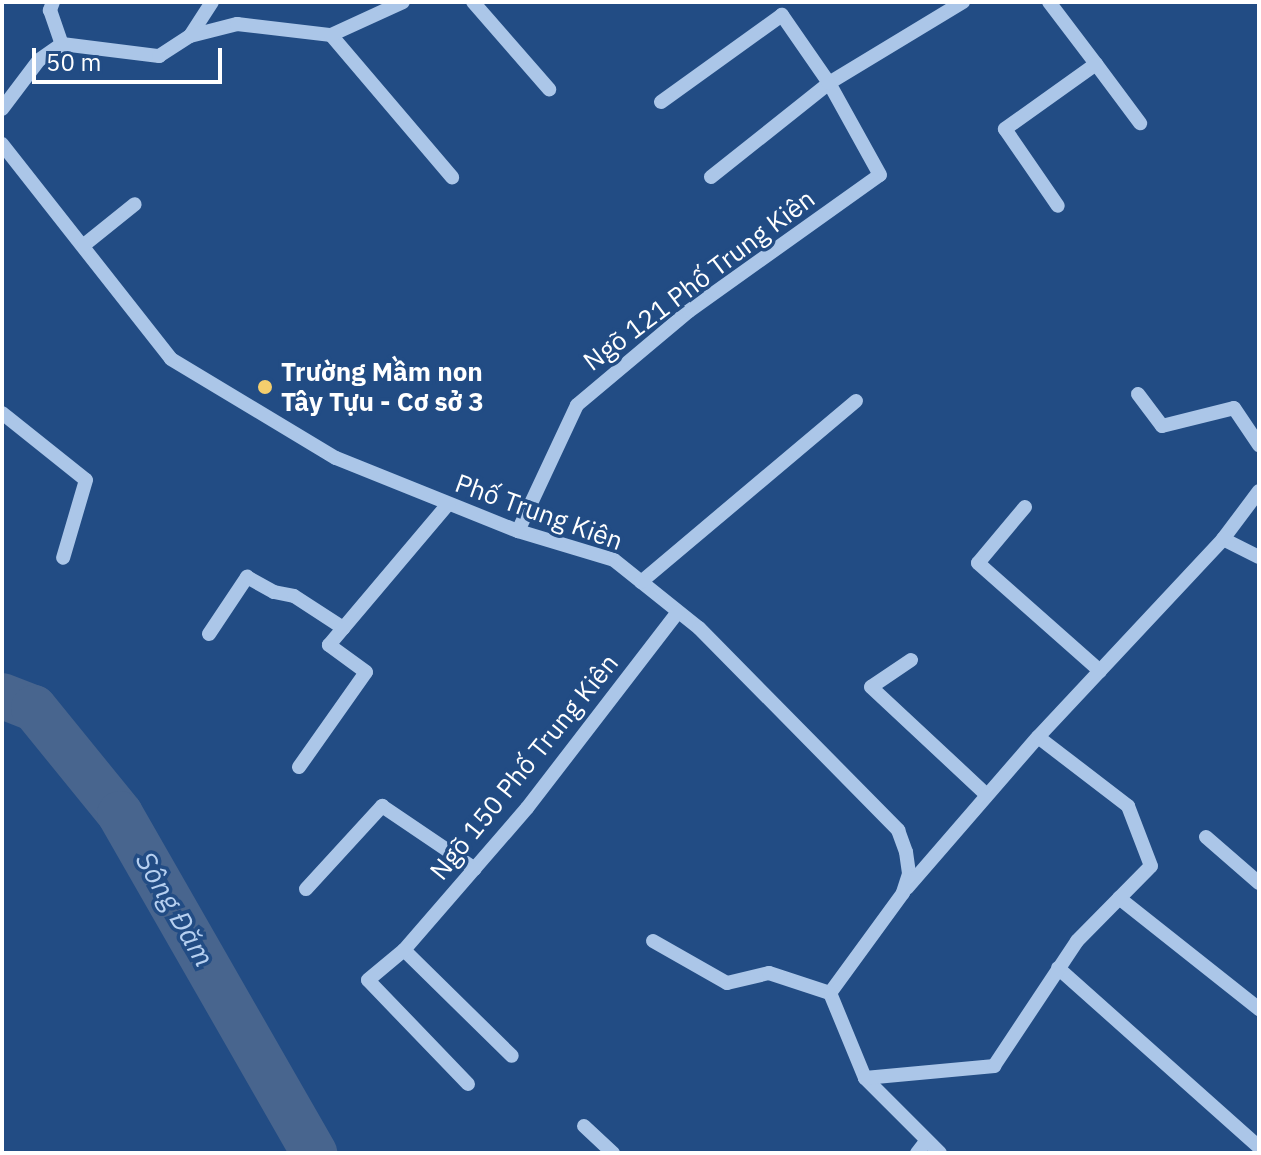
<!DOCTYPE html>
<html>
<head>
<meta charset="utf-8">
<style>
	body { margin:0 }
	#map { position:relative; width:1261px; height:1155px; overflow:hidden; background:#224c84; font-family:"IBM Plex Sans",sans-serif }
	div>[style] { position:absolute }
	.river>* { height:46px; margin:-23px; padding:0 23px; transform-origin:23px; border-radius:23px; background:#48658e }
	.minor>* { height:14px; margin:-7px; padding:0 7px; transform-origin:7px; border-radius:7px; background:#abc6e8 }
	.dots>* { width:22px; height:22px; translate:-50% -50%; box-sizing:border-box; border:4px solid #224c84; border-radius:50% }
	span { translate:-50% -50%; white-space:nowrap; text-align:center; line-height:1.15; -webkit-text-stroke:7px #224c84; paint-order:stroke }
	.street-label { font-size:26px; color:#fff }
	.poi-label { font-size:26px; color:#fff; font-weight:700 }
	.left { translate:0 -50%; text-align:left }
	.water-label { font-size:28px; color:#b7d0f0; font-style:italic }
	.frame { position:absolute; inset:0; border:4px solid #fff; pointer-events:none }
	.scale { position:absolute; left:32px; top:48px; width:190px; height:36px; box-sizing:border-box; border:4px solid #fff; border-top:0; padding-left:10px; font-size:24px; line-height:28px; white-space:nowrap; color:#fff; -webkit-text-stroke:6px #224c84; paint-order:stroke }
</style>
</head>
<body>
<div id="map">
	<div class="river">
		<i style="left:2px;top:696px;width:34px;rotate:21deg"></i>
		<i style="left:34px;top:708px;width:136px;rotate:50.9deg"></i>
		<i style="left:120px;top:814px;width:391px;rotate:60.2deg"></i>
	</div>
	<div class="minor">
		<i style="left:53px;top:2px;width:9px;rotate:111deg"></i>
		<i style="left:50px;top:10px;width:36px;rotate:71deg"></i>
		<i style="left:473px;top:2px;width:116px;rotate:48.9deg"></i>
		<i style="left:1049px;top:2px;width:78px;rotate:52.8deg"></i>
		<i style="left:1096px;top:64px;width:112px;rotate:144.5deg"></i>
		<i style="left:1005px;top:129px;width:93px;rotate:55.5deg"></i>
		<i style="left:331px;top:35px;width:187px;rotate:49.6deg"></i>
		<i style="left:190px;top:36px;width:40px;rotate:-57.1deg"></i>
		<i style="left:1096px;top:64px;width:74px;rotate:53.3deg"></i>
		<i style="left:2px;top:109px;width:61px;rotate:-52.9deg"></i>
		<i style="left:39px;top:60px;width:28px;rotate:-35deg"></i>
		<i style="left:62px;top:44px;width:98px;rotate:7.1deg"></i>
		<i style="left:159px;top:56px;width:37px;rotate:-33deg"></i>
		<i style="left:190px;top:36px;width:49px;rotate:-14.3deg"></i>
		<i style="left:237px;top:24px;width:95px;rotate:6.7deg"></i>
		<i style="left:331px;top:35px;width:79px;rotate:-24.6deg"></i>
		<i style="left:2px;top:144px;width:273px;rotate:51.8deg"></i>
		<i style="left:171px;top:359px;width:192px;rotate:31deg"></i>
		<i style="left:336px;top:458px;width:196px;rotate:21.9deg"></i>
		<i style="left:518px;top:531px;width:100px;rotate:16.8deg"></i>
		<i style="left:614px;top:560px;width:109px;rotate:38.7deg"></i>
		<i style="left:699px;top:628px;width:284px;rotate:45.4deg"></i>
		<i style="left:898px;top:830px;width:23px;rotate:70deg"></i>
		<i style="left:906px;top:852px;width:22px;rotate:82deg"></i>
		<i style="left:909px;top:874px;width:20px;rotate:108deg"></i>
		<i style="left:903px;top:893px;width:124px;rotate:126.1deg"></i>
		<i style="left:830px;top:993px;width:92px;rotate:67.6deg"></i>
		<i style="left:865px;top:1078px;width:106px;rotate:45deg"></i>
		<i style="left:711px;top:177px;width:151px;rotate:-38.5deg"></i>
		<i style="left:829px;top:83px;width:157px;rotate:-31.2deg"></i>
		<i style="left:84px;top:245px;width:65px;rotate:-38.8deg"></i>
		<i style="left:1138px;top:394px;width:40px;rotate:53deg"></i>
		<i style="left:1162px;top:426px;width:74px;rotate:-14deg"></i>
		<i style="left:1234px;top:408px;width:45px;rotate:56deg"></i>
		<i style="left:2px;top:413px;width:107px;rotate:38.6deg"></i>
		<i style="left:86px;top:480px;width:81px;rotate:106.4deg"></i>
		<i style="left:1025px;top:507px;width:73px;rotate:130deg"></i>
		<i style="left:978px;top:563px;width:163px;rotate:41.5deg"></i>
		<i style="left:518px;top:531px;width:139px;rotate:-64.9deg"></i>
		<i style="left:577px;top:405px;width:146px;rotate:-40deg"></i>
		<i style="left:689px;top:311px;width:234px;rotate:-35.5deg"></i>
		<i style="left:880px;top:175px;width:105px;rotate:-119deg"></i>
		<i style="left:829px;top:83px;width:83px;rotate:-124.7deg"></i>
		<i style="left:782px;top:15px;width:149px;rotate:144.3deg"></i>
		<i style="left:1223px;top:539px;width:40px;rotate:26.6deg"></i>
		<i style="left:641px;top:582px;width:281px;rotate:-40.1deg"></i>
		<i style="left:209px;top:634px;width:69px;rotate:-56.3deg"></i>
		<i style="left:247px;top:577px;width:31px;rotate:29deg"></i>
		<i style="left:274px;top:592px;width:20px;rotate:11deg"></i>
		<i style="left:294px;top:596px;width:59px;rotate:33.1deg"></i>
		<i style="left:911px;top:660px;width:48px;rotate:146deg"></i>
		<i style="left:871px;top:687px;width:158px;rotate:43deg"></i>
		<i style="left:299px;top:767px;width:116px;rotate:-54.8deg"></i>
		<i style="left:366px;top:672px;width:46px;rotate:-143.9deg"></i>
		<i style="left:329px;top:645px;width:185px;rotate:-49.8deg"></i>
		<i style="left:1206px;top:837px;width:70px;rotate:41deg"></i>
		<i style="left:907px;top:888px;width:200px;rotate:-49.1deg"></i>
		<i style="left:1038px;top:737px;width:271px;rotate:-46.9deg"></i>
		<i style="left:1223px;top:539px;width:60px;rotate:-53.1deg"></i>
		<i style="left:306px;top:889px;width:113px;rotate:-47.5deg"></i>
		<i style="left:382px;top:806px;width:112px;rotate:34.1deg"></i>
		<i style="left:1119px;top:898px;width:179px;rotate:38.4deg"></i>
		<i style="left:653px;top:941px;width:85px;rotate:29.6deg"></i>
		<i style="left:727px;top:983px;width:43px;rotate:-13.4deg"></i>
		<i style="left:769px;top:973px;width:64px;rotate:18.2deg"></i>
		<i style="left:404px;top:950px;width:151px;rotate:44.5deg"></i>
		<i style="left:1058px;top:968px;width:269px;rotate:41.7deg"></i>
		<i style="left:865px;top:1078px;width:130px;rotate:-5.3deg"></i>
		<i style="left:994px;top:1066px;width:150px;rotate:-56.4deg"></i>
		<i style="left:1077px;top:941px;width:105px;rotate:-45.4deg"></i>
		<i style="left:1151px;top:866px;width:64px;rotate:-111deg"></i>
		<i style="left:1128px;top:806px;width:113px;rotate:-142.5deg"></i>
		<i style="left:468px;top:1084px;width:144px;rotate:-133.9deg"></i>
		<i style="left:368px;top:980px;width:47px;rotate:-39.8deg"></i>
		<i style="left:404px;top:950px;width:188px;rotate:-49.1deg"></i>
		<i style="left:527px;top:808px;width:247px;rotate:-52.4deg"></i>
		<i style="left:584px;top:1126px;width:40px;rotate:43deg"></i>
		<i style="left:917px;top:1153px;width:16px;rotate:-52deg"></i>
	</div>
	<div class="dots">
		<i style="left:265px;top:387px;background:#f4ce6d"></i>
	</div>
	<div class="street-label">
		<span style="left:699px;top:280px;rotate:-37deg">Ngõ 121 Phố Trung Kiên</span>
		<span style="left:539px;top:512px;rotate:20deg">Phố Trung Kiên</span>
		<span style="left:524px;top:767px;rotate:-51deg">Ngõ 150 Phố Trung Kiên</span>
	</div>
	<div class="poi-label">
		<span class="left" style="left:281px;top:387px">Trường Mầm non<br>Tây Tựu - Cơ sở 3</span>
	</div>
	<div class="water-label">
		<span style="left:175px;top:909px;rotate:60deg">Sông Đăm</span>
	</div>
	<div class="frame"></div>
	<div class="scale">50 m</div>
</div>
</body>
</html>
